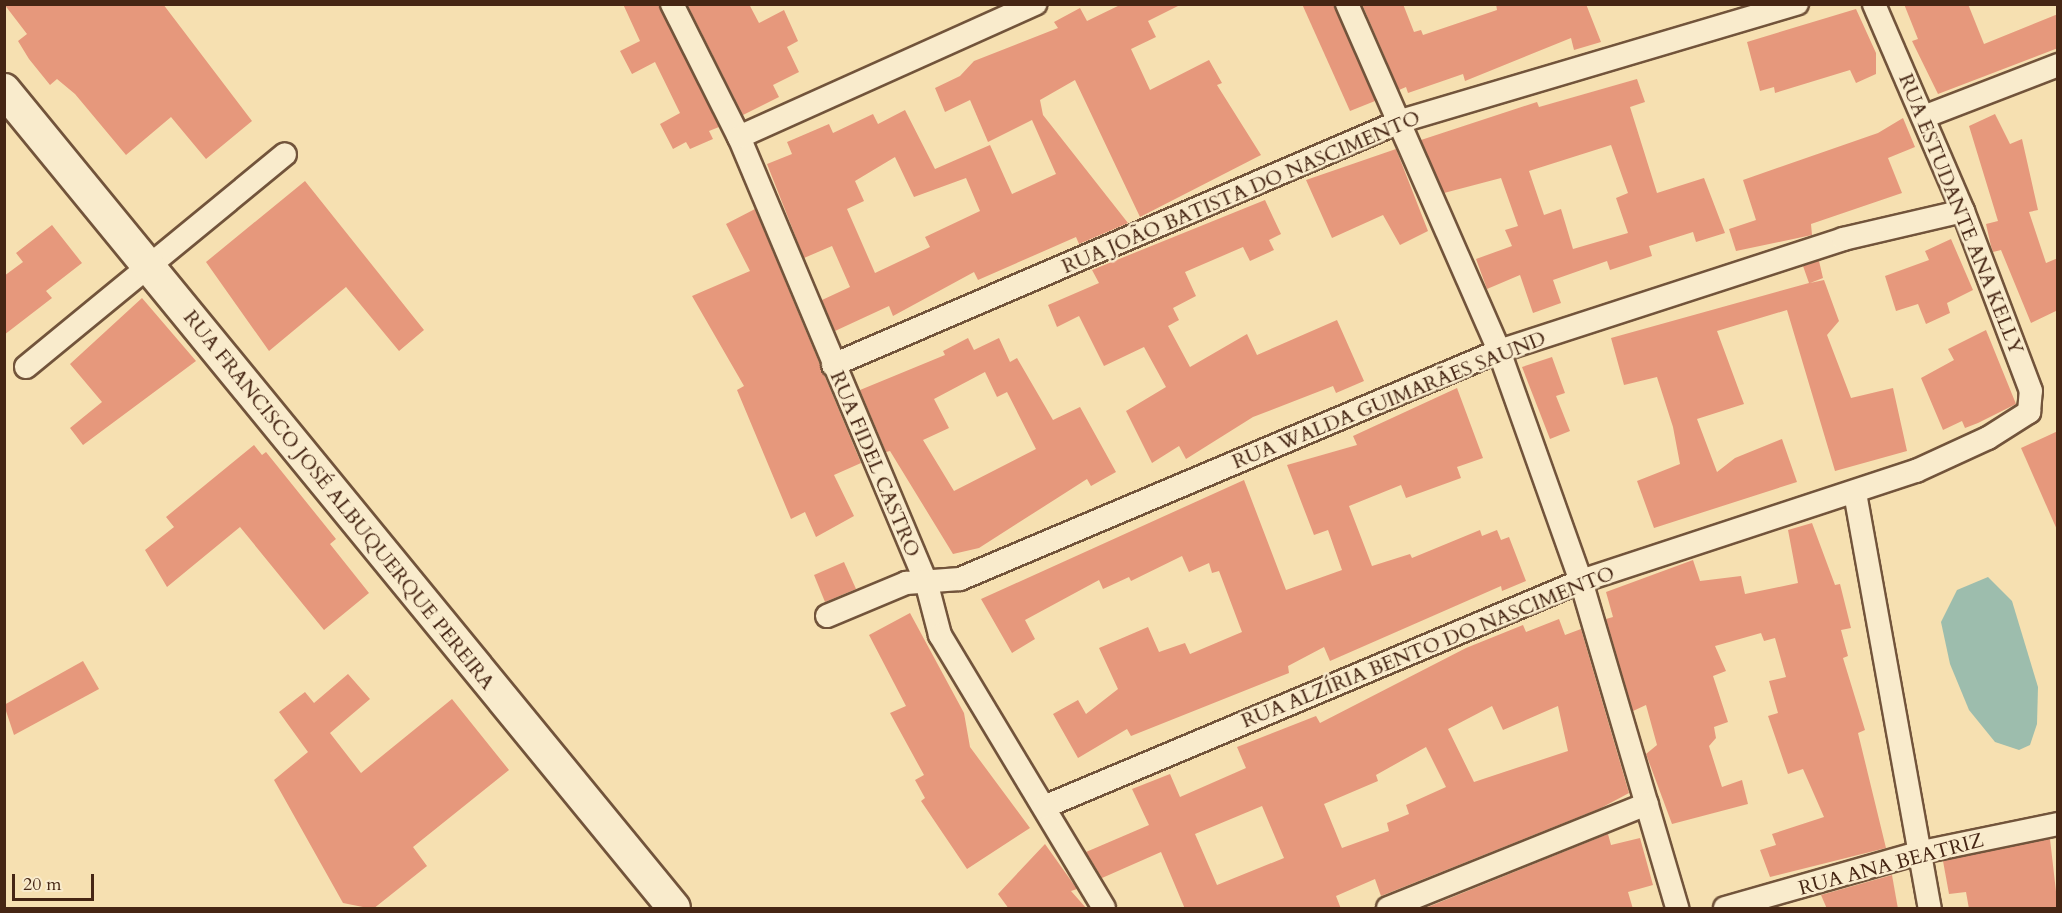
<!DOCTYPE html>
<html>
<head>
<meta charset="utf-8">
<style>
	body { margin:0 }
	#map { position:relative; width:2062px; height:913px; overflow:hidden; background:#f6e0b1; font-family:Cardo,serif }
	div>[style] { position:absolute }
	.water>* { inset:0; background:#9dbdad }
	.building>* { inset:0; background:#e6987c }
	.roads { filter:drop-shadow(2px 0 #72543b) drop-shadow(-2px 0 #72543b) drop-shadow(0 2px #72543b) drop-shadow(0 -2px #72543b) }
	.street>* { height:22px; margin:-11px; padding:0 11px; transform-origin:11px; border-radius:11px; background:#f9ebcc }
	.secondary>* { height:32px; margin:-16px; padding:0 16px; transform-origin:16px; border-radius:16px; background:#f9ebcc }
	span { translate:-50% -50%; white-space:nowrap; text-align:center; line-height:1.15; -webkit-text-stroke:5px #f9ebcc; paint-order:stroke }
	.street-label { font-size:20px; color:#462614 }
	.frame { position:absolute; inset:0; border:6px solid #462614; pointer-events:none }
	.scale { position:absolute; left:12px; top:874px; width:82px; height:27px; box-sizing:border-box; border:3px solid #462614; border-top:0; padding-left:8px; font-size:18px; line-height:21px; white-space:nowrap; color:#462614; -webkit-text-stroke:4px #f9ebcc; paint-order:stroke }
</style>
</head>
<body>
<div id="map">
	<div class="water">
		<i style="clip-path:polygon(1988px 577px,2012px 601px,2038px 687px,2037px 724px,2030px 745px,2019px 750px,1995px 742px,1969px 710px,1950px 664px,1941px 622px,1957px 590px)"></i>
	</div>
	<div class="building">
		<i style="clip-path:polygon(4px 4px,163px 4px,252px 121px,206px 159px,171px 117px,126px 155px,75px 94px,57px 79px,50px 85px,29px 59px,18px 41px,27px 34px)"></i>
		<i style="clip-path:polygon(623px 4px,659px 4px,719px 127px,709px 131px,713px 139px,690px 149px,686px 142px,673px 149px,660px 124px,680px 113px,655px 62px,632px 74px,620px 51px,640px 41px)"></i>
		<i style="clip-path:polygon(687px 4px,749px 4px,759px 23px,784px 10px,798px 41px,787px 47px,799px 72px,773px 85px,779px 97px,743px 115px)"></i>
		<i style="clip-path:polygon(evenodd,1122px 4px,1182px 4px,1148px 21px,1156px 37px,1131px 49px,1150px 90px,1209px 60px,1222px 83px,1217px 85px,1261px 155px,1140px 217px,1075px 80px,1040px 100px,1043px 115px,1128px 223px,1079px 244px,1076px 237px,978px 280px,974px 272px,893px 316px,889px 306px,835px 331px,822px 300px,850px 287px,832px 246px,804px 258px,767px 164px,792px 154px,787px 142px,829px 124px,833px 133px,873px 114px,878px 124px,905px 110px,935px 169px,990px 145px,1012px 194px,1056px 174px,1032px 120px,988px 142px,970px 100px,945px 112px,935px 88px,960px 76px,974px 61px,1058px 28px,1054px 22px,1080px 8px,1087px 21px,1122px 4px,895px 157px,914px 197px,966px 178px,980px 211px,925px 237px,930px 247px,875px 273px,847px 209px,864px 201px,855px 181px,895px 157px)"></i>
		<i style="clip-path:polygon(1302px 4px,1334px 4px,1375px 101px,1350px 111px)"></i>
		<i style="clip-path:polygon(1362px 4px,1403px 4px,1414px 32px,1421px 30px,1423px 35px,1497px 10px,1496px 4px,1586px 4px,1601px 42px,1574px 50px,1571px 38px,1465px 81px,1463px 74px,1408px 93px,1406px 87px,1399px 90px)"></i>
		<i style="clip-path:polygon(1904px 4px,1968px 4px,1984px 44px,2058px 14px,2058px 48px,1938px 94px,1912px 41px,1918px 39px)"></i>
		<i style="clip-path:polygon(1856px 9px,1876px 53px,1876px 74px,1856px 83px,1850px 70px,1775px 93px,1774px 87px,1760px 91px,1747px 42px)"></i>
		<i style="clip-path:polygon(evenodd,1637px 79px,1645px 102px,1630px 107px,1657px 193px,1704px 178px,1725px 233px,1696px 242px,1693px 232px,1649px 246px,1652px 256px,1610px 270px,1607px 261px,1553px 280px,1561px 303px,1533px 313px,1520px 275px,1487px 289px,1476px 259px,1512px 246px,1505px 230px,1518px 226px,1501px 178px,1444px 193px,1421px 140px,1537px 102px,1539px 107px,1637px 79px,1611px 145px,1628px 193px,1616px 198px,1628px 233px,1573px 249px,1561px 209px,1544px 215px,1529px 171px,1611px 145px)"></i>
		<i style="clip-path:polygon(1995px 114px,2010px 144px,2022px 139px,2038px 210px,2029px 212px,2046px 263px,2058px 258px,2058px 310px,2031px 323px,2001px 250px,1993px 252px,1991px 246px,1986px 224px,1998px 221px,1969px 126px)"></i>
		<i style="clip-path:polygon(1903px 118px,1915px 147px,1888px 158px,1902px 193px,1811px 224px,1812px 235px,1736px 251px,1729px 229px,1756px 220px,1743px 180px,1878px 133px)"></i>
		<i style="clip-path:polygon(1396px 149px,1428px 231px,1400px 245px,1383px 215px,1332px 238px,1306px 180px)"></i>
		<i style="clip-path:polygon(305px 181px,424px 330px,399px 351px,346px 287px,269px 351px,206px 262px)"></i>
		<i style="clip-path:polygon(1265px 200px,1281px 234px,1269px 240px,1274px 250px,1250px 261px,1243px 247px,1185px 272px,1196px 296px,1173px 308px,1179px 320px,1168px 326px,1190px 367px,1247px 334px,1257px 355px,1337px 320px,1364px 381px,1336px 393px,1333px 386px,1253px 417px,1186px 459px,1179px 446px,1152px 463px,1126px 411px,1166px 387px,1144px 347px,1104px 366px,1079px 316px,1057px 327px,1048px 305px,1099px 283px,1092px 270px)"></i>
		<i style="clip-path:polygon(755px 209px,861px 463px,834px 475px,854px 516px,816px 537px,805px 512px,791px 519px,737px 390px,744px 386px,692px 296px,750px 271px,726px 224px)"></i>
		<i style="clip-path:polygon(52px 225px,82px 263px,46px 291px,52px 298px,4px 335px,4px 276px,23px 262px,16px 253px)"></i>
		<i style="clip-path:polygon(1951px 239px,1973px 290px,1947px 303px,1950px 313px,1926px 324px,1918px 304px,1896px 311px,1885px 276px,1929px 260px,1925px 251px)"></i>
		<i style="clip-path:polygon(1819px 261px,1823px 278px,1810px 283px,1824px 280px,1839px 321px,1827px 335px,1851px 398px,1893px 388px,1907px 451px,1835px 471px,1787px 310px,1717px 331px,1744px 404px,1697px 419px,1717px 472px,1735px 458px,1782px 439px,1797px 482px,1654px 528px,1637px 481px,1680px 464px,1673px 427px,1657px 377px,1624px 385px,1611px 338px,1809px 283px,1803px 266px)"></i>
		<i style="clip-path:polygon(142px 298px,196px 361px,83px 445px,70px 428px,102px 402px,70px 364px)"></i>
		<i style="clip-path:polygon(1986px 330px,2016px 404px,1978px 423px,1965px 428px,1962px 421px,1943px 430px,1921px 378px,1954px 360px,1948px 349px)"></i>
		<i style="clip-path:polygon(evenodd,968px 338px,974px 350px,999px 338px,1010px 362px,1017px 358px,1053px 420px,1080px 407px,1116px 472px,1091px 486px,1087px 479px,979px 548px,953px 554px,890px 451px,886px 452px,860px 390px,945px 355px,943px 351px,968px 338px,985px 372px,997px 397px,1007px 392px,1036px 449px,954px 491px,923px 440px,949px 428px,934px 399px,985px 372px)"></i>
		<i style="clip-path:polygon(1552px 357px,1565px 393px,1556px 396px,1570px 431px,1550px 439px,1522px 367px)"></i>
		<i style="clip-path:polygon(1457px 388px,1483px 458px,1457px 467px,1461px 478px,1406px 498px,1401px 485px,1349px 506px,1372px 566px,1410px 554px,1412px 558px,1480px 530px,1482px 536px,1497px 530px,1501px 540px,1509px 537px,1526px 581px,1502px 591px,1501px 586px,1330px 661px,1324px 647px,1288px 666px,1289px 673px,1131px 736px,1127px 729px,1078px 758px,1053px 714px,1078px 700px,1086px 714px,1118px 689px,1099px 648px,1148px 627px,1159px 652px,1185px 643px,1190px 654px,1242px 632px,1219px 571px,1212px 573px,1209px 563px,1189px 572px,1182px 556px,1131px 581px,1129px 577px,1103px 589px,1099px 580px,1025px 620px,1035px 639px,1012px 653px,981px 599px,1244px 480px,1286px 590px,1342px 570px,1328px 530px,1314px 535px,1287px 465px,1357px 445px,1353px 436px)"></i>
		<i style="clip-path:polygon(2058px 431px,2058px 532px,2021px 448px)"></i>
		<i style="clip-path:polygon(254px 445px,262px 455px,266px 452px,336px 539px,330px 544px,369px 593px,324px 630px,240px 527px,167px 587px,145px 550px,174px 527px,166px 517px)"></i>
		<i style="clip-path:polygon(1812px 523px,1835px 585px,1840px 584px,1851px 628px,1841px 630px,1848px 656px,1843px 658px,1865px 730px,1858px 733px,1886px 848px,1770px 877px,1760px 850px,1776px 845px,1772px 834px,1824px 817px,1803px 769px,1788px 774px,1768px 716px,1778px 713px,1769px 681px,1786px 677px,1775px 638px,1764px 641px,1761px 633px,1715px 646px,1726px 671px,1713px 676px,1728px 722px,1714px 727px,1716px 738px,1709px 746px,1722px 787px,1742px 780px,1748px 804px,1672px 824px,1646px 754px,1657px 745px,1646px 705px,1633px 711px,1606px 619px,1613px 617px,1606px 592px,1693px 560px,1700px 581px,1741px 576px,1745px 594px,1798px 583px,1788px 530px)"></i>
		<i style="clip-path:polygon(844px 562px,856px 589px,825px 602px,814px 575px)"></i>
		<i style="clip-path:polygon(910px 613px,964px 713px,970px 747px,1030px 828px,967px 869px,921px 801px,925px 798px,915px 780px,924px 775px,890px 713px,906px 706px,869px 635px)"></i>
		<i style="clip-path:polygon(evenodd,1559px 619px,1565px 635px,1581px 629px,1629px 793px,1601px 808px,1381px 896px,1375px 879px,1336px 896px,1341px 909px,1185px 909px,1161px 852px,1102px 878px,1086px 852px,1149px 825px,1132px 789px,1170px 774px,1180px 797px,1246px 768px,1237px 747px,1316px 716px,1320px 723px,1466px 648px,1523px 625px,1526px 632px,1559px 619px,1492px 706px,1503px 730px,1558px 706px,1568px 751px,1474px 782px,1448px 729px,1492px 706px,1559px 619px,1426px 747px,1446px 787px,1406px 805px,1409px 814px,1387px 823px,1389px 831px,1342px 848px,1324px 804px,1378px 781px,1376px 775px,1426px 747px,1559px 619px,1262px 806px,1284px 858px,1217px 885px,1195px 834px,1262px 806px)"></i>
		<i style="clip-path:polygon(83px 661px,99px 689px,14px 735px,4px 705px)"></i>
		<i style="clip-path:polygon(348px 674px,370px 699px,330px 733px,361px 773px,452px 699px,509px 770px,413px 847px,427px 866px,373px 909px,343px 903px,274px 780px,308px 752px,279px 712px,305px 692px,314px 703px)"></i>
		<i style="clip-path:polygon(1608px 834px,1611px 845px,1640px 838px,1653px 885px,1628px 892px,1633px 909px,1423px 909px)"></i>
		<i style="clip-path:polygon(2050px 839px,2058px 909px,1969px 909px,1966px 892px,1949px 894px,1943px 861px)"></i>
		<i style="clip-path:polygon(1045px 844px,1077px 889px,1071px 891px,1087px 909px,1009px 909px,998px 894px)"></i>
		<i style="clip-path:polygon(1892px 875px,1898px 909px,1827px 909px,1821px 895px)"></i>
	</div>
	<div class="roads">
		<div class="street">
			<i style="left:672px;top:4px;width:149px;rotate:63.3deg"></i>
			<i style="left:739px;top:137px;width:486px;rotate:67.2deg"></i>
			<i style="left:927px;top:585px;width:52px;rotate:75.4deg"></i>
			<i style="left:940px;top:635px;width:318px;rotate:59deg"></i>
			<i style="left:1347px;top:4px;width:379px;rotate:66.3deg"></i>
			<i style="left:1499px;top:351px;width:244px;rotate:70.4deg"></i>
			<i style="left:1581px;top:581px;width:341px;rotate:73.6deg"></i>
			<i style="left:1926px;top:116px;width:142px;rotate:-21.1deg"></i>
			<i style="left:739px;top:137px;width:325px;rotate:-24.2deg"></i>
			<i style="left:833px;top:365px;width:618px;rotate:-23.25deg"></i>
			<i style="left:1401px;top:121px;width:413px;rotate:-16.5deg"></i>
			<i style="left:26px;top:367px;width:335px;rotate:-39.4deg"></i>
			<i style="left:1855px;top:493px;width:422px;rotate:79.8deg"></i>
			<i style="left:827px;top:616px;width:86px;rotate:-22.7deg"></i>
			<i style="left:906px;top:583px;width:54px;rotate:-4.2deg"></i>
			<i style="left:960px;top:579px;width:585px;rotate:-22.93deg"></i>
			<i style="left:1499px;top:351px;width:362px;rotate:-18deg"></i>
			<i style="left:1843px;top:239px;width:123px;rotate:-13.1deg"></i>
			<i style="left:1044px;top:807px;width:583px;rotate:-22.82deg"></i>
			<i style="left:1581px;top:581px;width:353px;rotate:-18.2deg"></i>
			<i style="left:1916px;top:471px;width:79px;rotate:-24.6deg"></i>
			<i style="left:1988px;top:438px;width:49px;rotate:-32.4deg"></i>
			<i style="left:2029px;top:412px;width:21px;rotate:-85deg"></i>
			<i style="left:2031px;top:391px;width:192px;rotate:-110.7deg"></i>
			<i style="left:1963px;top:211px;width:225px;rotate:-113.3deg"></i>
			<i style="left:1388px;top:908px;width:279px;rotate:-21.9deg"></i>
			<i style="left:1725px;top:908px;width:205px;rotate:-15.9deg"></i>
			<i style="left:1922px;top:852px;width:139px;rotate:-11.6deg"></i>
		</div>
		<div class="secondary">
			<i style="left:4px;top:90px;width:1057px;rotate:50.68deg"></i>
		</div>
	</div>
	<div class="street-label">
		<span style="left:1241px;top:192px;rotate:-23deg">RUA JOÃO BATISTA DO NASCIMENTO</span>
		<span style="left:1961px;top:214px;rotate:68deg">RUA ESTUDANTE ANA KELLY</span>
		<span style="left:1389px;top:400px;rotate:-22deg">RUA WALDA GUIMARÃES SAUND</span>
		<span style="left:875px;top:464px;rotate:67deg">RUA FIDEL CASTRO</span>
		<span style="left:339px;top:500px;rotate:51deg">RUA FRANCISCO JOSÉ ALBUQUERQUE PEREIRA</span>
		<span style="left:1428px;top:647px;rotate:-22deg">RUA ALZÍRIA BENTO DO NASCIMENTO</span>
		<span style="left:1891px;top:864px;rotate:-15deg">RUA ANA BEATRIZ</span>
	</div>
	<div class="frame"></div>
	<div class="scale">20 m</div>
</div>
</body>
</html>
